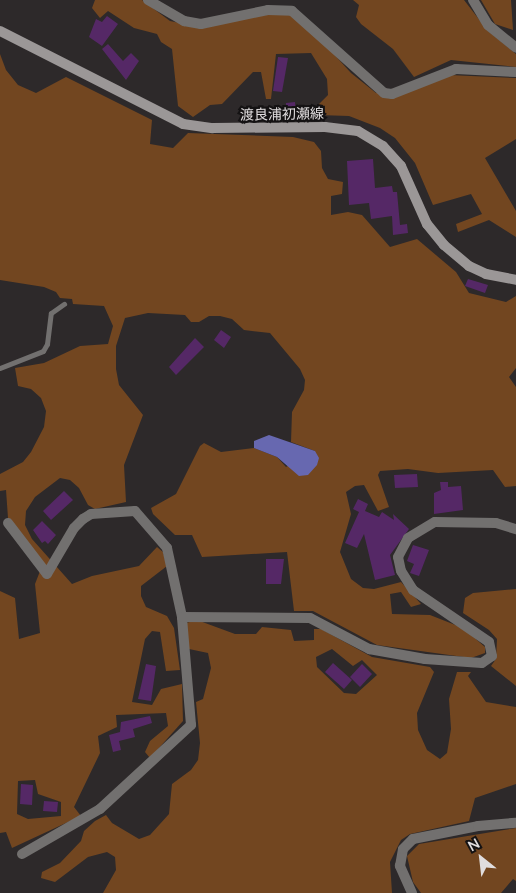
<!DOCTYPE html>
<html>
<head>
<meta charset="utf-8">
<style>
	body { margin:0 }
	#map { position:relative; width:516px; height:893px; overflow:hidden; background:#2d292a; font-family:Lato,"Noto Sans JP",sans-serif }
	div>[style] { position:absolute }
	.green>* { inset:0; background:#724620 }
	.water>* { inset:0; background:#6768b0 }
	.building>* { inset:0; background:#552866 }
	.lane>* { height:5px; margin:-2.5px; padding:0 2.5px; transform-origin:2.5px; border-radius:2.5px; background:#72706f }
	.street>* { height:10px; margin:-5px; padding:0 5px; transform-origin:5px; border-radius:5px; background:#72706f }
	.secondary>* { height:10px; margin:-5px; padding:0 5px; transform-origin:5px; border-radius:5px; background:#9b9797 }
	span { translate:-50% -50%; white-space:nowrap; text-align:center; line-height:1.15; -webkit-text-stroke:4.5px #141213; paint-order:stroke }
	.street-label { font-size:14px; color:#e0ddde }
	.north { position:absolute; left:456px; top:833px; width:50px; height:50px; -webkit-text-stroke:4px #141213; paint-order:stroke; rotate:331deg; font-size:14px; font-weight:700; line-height:20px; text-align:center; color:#e0ddde }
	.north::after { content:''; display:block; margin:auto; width:18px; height:22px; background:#e0ddde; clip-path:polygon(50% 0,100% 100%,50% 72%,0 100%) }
</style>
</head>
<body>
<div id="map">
	<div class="green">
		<i style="clip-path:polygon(95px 0,142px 0,170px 21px,205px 28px,232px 20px,286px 12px,321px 40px,351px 73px,376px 93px,449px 75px,516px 78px,516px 139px,485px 158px,516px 211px,516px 237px,489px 220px,458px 232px,456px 224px,482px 214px,471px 194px,433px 205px,415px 163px,395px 138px,380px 128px,349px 116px,318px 115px,318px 105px,328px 95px,327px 79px,311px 53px,276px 54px,271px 99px,266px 99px,261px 72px,253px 72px,222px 104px,210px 105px,193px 117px,178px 106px,172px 49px,161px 42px,157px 34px,134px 28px,108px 11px,100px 18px,92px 8px)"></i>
		<i style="clip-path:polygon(353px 0,464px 0,488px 31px,516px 54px,516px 67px,451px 60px,414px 77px,393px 49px,361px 24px,356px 17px,359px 5px)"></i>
		<i style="clip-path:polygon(481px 0,511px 0,513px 30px,495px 24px)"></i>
		<i style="clip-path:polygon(evenodd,0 54px,6px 70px,18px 85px,36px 93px,66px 77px,152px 120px,150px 144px,173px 148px,188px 133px,293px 137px,314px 142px,321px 151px,322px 168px,328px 179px,343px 182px,342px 194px,331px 196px,331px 215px,348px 212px,362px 215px,390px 247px,417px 239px,456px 272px,469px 293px,506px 302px,516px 296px,516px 368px,509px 377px,516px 387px,516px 486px,505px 487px,493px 470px,438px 473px,408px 469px,380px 471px,378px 475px,389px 507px,378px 511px,364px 485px,355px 486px,346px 492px,351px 514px,340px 552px,351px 579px,363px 588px,374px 589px,401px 582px,421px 604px,411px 607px,401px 592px,390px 594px,392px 614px,430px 615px,463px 628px,485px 647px,485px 653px,471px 658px,377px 645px,313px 611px,294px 611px,287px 552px,202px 557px,192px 535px,175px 535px,153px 514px,151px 508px,176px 494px,200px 446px,204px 443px,221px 452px,254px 448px,277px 457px,286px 467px,315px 451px,291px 442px,292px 412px,304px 390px,305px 380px,300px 369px,270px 333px,244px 330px,232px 319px,220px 316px,209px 316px,199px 322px,191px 322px,185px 315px,148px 313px,125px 318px,116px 346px,116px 369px,119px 385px,143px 415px,124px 465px,126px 502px,95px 509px,88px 505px,79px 488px,70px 480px,60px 478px,35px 497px,26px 511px,25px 525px,32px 539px,72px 584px,92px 576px,139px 566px,157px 547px,163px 552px,167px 566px,141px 586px,141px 596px,146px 607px,167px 616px,174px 628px,180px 670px,166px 671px,160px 632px,152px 631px,145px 639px,132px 702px,152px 705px,161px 689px,182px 684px,183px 721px,150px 758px,145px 752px,150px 741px,168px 726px,166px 713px,116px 715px,117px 727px,98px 736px,100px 753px,74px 807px,81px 816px,12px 848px,6px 832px,0 833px,0 591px,15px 598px,19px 639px,40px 633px,35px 584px,42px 566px,8px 518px,6px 490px,0 491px,0 474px,23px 462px,31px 452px,44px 427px,46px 411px,41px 398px,31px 389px,18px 386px,15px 368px,44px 363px,80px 346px,108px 344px,113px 326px,104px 306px,73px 304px,72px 299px,60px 298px,56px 292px,44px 287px,0 280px,0 54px,35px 780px,38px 794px,61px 802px,61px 816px,28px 819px,17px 814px,18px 781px,35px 780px)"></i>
		<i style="clip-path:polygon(516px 589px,516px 686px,491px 666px,496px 659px,497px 639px,489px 630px,463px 613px,465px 598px,473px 593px)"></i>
		<i style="clip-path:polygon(evenodd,197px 620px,235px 634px,256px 634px,262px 627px,291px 630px,294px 641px,314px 640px,314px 629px,321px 629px,372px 657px,430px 667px,434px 672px,417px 713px,418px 730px,427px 750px,440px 759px,447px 753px,451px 729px,449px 699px,457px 672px,471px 672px,468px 676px,486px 702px,516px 707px,516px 784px,475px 798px,469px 821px,410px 834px,401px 840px,390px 862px,392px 893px,103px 893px,116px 870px,115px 857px,107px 852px,88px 857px,55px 882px,41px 878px,42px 872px,60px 863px,81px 841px,84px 831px,95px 821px,106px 815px,112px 823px,139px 839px,150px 835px,169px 814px,172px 784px,191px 770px,198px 760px,200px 743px,196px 702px,203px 699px,211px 668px,208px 653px,189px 649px,186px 623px,197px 620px,332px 649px,353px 666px,362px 660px,377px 675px,356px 694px,344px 693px,317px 667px,316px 657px,332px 649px)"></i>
		<i style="clip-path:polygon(516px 828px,516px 881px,513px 879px,501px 893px,421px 893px,413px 882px,407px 856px,419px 844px)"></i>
	</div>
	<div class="water">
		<i style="clip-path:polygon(269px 435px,315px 451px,319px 458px,317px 465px,308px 475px,299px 476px,277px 457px,254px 448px,254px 441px)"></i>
	</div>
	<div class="building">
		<i style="clip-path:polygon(107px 16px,118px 24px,102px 46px,89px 37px,96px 19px,102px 22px)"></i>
		<i style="clip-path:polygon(108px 44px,123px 61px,131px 53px,139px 61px,126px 80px,102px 49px)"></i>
		<i style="clip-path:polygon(278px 57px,288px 58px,282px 92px,273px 91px)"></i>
		<i style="clip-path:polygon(295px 102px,296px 116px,279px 117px,279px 109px,286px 108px,286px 103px)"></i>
		<i style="clip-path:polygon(373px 159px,375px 188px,392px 186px,393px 192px,397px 192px,400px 225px,407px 224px,408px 233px,393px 235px,392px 216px,371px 219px,369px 203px,349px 205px,347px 161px)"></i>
		<i style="clip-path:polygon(468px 279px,488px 285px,485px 293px,465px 286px)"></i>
		<i style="clip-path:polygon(221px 330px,231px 337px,224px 348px,214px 340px)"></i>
		<i style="clip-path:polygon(195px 338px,204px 347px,176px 375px,169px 367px)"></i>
		<i style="clip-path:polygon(417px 474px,418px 487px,395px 488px,394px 475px)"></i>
		<i style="clip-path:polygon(440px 482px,448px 482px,448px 487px,461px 486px,463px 510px,434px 514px,434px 493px,441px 490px)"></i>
		<i style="clip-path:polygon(64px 491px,73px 500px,51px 520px,43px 511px)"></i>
		<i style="clip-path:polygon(358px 499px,368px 504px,365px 511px,379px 517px,382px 512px,394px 520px,393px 514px,409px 529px,390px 555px,395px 575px,375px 580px,364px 534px,357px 548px,345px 543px,359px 512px,353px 509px)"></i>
		<i style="clip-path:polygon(42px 521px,56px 535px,48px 544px,45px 541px,42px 543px,33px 530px)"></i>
		<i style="clip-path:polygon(413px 545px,429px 550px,419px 576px,410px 573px,414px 564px,407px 561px)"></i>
		<i style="clip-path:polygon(266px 559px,284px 559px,281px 584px,266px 584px)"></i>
		<i style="clip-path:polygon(333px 663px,352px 680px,344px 689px,325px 672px)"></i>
		<i style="clip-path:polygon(146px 664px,156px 666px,151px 701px,138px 699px)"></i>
		<i style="clip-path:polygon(362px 664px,372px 674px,360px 687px,350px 677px)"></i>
		<i style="clip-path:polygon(150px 716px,152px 723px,133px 729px,135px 737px,119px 741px,121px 750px,113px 752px,109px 735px,120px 732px,121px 722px)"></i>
		<i style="clip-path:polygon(21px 784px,33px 785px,32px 805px,20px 804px)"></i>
		<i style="clip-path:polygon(44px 801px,58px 802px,57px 812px,43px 811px)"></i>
	</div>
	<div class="lane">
		<i style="left:0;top:368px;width:46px;rotate:-21.6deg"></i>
		<i style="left:43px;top:351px;width:8px;rotate:-60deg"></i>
		<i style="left:47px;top:344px;width:31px;rotate:-83deg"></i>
		<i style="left:51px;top:313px;width:16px;rotate:-35deg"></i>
	</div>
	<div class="street">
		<i style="left:148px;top:0;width:42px;rotate:30.3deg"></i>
		<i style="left:184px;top:21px;width:17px;rotate:10deg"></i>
		<i style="left:201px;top:24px;width:68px;rotate:-11.8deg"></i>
		<i style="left:268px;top:10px;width:24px;rotate:2deg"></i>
		<i style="left:292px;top:11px;width:123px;rotate:41.7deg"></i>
		<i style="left:384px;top:93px;width:8px;rotate:7deg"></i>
		<i style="left:392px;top:94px;width:69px;rotate:-21.3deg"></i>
		<i style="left:456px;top:69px;width:60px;rotate:2.9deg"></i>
		<i style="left:473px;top:0;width:29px;rotate:59deg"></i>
		<i style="left:488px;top:25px;width:36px;rotate:39deg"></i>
		<i style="left:8px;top:523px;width:64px;rotate:52.6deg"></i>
		<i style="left:47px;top:574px;width:53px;rotate:-59.6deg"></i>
		<i style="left:74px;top:528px;width:13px;rotate:-45deg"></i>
		<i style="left:83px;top:519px;width:9px;rotate:-32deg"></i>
		<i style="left:91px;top:514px;width:44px;rotate:-3.9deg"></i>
		<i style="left:135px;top:511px;width:49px;rotate:49.1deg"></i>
		<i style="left:167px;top:548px;width:71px;rotate:77.7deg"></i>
		<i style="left:22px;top:854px;width:90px;rotate:-30deg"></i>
		<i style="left:100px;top:809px;width:124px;rotate:-42.7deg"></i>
		<i style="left:191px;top:725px;width:108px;rotate:-94.8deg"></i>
		<i style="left:182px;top:617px;width:128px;rotate:0.4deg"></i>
		<i style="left:310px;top:618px;width:67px;rotate:27.7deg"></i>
		<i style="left:369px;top:649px;width:57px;rotate:10.1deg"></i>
		<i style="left:425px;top:659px;width:57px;rotate:4deg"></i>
		<i style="left:482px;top:663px;width:12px;rotate:-35deg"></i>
		<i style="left:492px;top:656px;width:14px;rotate:-102deg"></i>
		<i style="left:489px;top:642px;width:92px;rotate:-145.6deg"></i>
		<i style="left:413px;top:590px;width:22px;rotate:-122deg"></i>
		<i style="left:401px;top:571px;width:14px;rotate:-102deg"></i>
		<i style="left:398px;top:557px;width:21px;rotate:-62deg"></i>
		<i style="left:408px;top:538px;width:31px;rotate:-31deg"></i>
		<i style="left:435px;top:522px;width:61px;rotate:0.9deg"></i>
		<i style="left:496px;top:523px;width:21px;rotate:17deg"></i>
		<i style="left:412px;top:893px;width:30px;rotate:-114deg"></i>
		<i style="left:400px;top:866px;width:17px;rotate:-80deg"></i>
		<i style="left:403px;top:849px;width:14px;rotate:-45deg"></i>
		<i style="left:413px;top:839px;width:66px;rotate:-11.3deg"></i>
		<i style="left:478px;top:826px;width:38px;rotate:-5deg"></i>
	</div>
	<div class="secondary">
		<i style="left:0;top:31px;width:205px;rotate:26.9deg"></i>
		<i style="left:183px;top:124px;width:30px;rotate:8deg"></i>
		<i style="left:213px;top:128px;width:112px;rotate:-0.5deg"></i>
		<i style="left:325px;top:127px;width:33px;rotate:7deg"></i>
		<i style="left:358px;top:131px;width:29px;rotate:31deg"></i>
		<i style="left:383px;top:146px;width:27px;rotate:48deg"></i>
		<i style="left:401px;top:166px;width:64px;rotate:65.9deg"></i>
		<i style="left:427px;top:224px;width:27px;rotate:51deg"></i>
		<i style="left:444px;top:245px;width:33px;rotate:40deg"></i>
		<i style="left:469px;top:266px;width:19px;rotate:25deg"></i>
		<i style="left:486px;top:274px;width:31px;rotate:11deg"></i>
	</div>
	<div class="street-label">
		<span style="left:282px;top:114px;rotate:-1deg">渡良浦初瀬線</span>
	</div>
	<div class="north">N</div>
</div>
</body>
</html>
